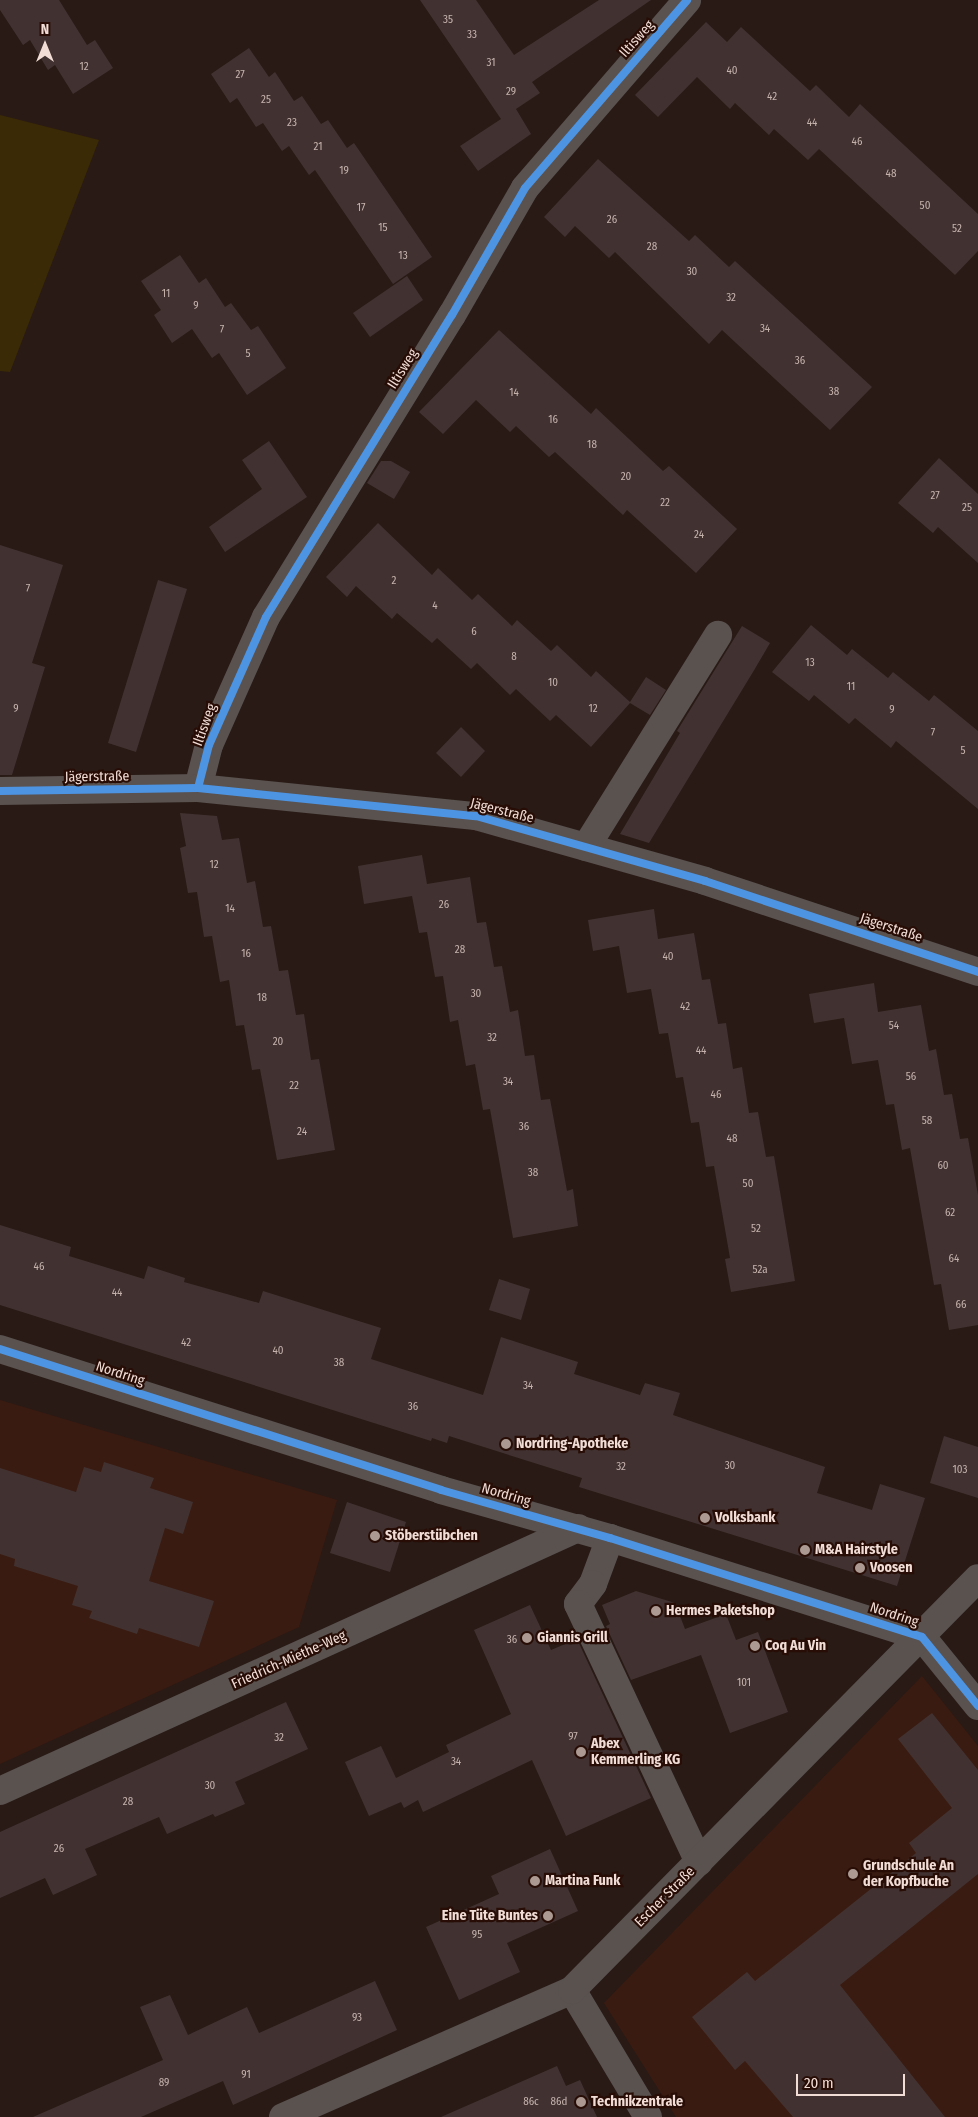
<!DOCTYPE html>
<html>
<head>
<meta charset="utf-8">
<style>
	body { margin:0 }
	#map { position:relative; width:978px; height:2117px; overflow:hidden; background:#291a15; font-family:"Fira Sans Condensed",sans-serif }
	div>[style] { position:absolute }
	.built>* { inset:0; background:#3a1b11 }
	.green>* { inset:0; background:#3a2a05 }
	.building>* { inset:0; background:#413231 }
	.minor>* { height:28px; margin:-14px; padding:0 14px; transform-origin:14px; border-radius:14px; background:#59524f }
	.cycleway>* { height:8px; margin:-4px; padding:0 4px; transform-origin:4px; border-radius:4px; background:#4d94e3 }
	.dots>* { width:14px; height:14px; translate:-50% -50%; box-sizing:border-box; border:2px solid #270d05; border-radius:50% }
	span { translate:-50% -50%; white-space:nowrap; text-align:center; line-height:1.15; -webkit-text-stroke:4.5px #270d05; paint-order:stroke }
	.number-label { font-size:11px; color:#c5b2ad }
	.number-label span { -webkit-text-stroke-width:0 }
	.street-label { font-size:14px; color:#f1ddd6 }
	.poi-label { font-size:14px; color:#f1ddd6; font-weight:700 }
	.left { translate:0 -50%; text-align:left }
	.right { translate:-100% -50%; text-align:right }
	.north { position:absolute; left:20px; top:20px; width:50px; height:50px; -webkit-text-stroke:4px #270d05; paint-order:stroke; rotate:0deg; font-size:14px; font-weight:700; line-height:20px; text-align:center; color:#f1ddd6 }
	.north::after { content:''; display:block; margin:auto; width:18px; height:22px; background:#f1ddd6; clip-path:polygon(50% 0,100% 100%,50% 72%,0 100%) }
	.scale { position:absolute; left:796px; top:2074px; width:109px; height:22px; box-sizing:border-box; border:2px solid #f1ddd6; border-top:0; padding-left:6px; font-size:15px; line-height:18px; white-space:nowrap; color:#f1ddd6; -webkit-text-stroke:4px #270d05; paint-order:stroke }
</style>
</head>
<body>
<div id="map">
	<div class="built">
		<i style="clip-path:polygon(0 1400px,337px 1500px,299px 1627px,0 1764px)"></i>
		<i style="clip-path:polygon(922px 1676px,978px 1746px,978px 2117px,676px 2117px,604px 2003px)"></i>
	</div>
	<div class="green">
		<i style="clip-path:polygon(0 115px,99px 140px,10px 372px,0 371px)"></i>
	</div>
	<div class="building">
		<i style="clip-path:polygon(0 0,59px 0,87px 45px,95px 40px,113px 68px,73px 94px,55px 65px,48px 70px,30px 40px,23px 45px,0 10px)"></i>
		<i style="clip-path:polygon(420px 0,476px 0,514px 55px,599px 0,651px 0,532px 82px,540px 93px,513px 111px,516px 109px,531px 134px,478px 171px,460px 146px,501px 119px)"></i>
		<i style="clip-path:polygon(706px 22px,727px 42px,741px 27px,810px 91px,816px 85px,849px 117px,860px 104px,978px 214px,978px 251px,955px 275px,819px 149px,808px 160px,774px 129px,769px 135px,735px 103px,730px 109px,697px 77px,658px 117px,635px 95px)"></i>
		<i style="clip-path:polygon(249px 48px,269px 77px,275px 72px,294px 101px,302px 96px,321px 124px,328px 120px,347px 148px,354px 143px,432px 257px,393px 284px,315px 170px,309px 175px,289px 146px,282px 151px,263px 123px,256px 127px,237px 98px,230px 103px,211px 74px)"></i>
		<i style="clip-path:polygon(598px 159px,689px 241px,695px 235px,729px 267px,735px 261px,872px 387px,830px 430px,722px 330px,709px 344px,615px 252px,609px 258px,575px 226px,565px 237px,544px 217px)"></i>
		<i style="clip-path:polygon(180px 255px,199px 283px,206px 278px,225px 307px,231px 303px,251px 330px,258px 326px,286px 368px,247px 395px,219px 353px,212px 358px,192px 329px,172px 343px,154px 315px,161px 310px,141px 281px)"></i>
		<i style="clip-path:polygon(407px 276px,423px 300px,370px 337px,353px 313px)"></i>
		<i style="clip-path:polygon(499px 330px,591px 414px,596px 408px,663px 471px,669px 466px,737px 529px,696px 573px,627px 510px,623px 515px,555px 452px,549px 457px,516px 426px,510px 432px,476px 400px,443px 434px,419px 412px)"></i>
		<i style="clip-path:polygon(269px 441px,307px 497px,225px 552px,209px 527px,262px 489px,242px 460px)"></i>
		<i style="clip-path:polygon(939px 458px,978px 494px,978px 563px,938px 527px,933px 533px,898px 503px)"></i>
		<i style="clip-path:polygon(381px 461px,391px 461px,410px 472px,394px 499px,367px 483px)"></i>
		<i style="clip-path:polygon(378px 523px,432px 575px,438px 568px,472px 600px,478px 594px,512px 626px,517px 620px,551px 651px,557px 645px,591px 677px,596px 671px,630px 702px,646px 677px,666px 690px,650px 715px,630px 703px,591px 747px,556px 715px,550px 721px,516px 689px,510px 695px,477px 663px,471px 669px,437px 638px,432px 643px,397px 613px,392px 619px,356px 586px,347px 597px,326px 577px)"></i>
		<i style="clip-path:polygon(0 545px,63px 565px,32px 663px,45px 667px,12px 775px,0 775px)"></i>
		<i style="clip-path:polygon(158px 580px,187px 589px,136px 752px,108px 743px)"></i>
		<i style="clip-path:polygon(811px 625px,847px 655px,852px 649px,888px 678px,893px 672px,929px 701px,934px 695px,978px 731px,978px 809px,896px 741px,891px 748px,855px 718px,849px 724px,814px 695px,809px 701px,772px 672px)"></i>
		<i style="clip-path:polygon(742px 626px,770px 643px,753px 672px,649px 843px,620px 834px,680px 733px,677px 731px)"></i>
		<i style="clip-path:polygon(461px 727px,485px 751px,461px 777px,436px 753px)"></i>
		<i style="clip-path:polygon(180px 813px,217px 816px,222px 840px,239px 838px,247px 883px,255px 881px,263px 927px,271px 926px,279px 971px,288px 970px,296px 1015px,304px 1014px,311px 1060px,319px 1059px,335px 1150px,277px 1160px,260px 1069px,252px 1070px,244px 1025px,236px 1026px,229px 980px,220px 982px,212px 936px,204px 937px,197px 892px,188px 893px,180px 848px,186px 846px)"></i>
		<i style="clip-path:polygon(422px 855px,427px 884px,470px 877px,477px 923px,486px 922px,494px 967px,502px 966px,510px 1012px,518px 1010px,525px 1056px,534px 1055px,541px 1100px,550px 1099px,567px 1191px,573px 1189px,578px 1226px,513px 1238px,490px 1109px,483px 1110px,475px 1064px,466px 1066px,458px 1020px,450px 1022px,443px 976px,435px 977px,427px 932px,419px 933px,412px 896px,364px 904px,358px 866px)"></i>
		<i style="clip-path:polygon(654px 909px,658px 939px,694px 933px,702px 980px,710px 979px,718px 1024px,726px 1023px,733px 1069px,742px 1067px,749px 1113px,758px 1112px,766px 1157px,774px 1156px,795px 1281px,731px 1292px,725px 1259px,730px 1258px,714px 1166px,706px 1167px,699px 1122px,691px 1123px,683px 1077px,676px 1078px,668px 1033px,659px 1034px,651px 989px,627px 993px,619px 946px,593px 951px,588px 920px)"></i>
		<i style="clip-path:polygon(874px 983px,878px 1012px,921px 1005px,929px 1051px,936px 1049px,944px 1095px,952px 1094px,960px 1139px,968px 1138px,978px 1195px,978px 1325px,949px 1330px,941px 1284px,934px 1285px,910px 1148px,902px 1150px,894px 1104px,886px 1105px,878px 1060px,852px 1064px,844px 1018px,814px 1023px,809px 994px)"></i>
		<i style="clip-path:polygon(0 1225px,71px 1247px,69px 1256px,144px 1279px,148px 1266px,185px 1278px,184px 1282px,259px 1303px,263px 1291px,381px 1328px,371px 1359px,483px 1395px,501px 1337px,578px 1362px,574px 1374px,640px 1395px,645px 1383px,680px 1393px,673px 1415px,825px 1467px,817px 1493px,872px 1510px,880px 1484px,925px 1498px,897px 1586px,579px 1487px,582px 1478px,449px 1436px,447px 1443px,432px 1438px,431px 1441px,0 1305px)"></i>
		<i style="clip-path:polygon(499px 1279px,530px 1289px,521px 1320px,489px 1310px)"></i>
		<i style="clip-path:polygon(944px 1436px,978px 1447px,978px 1498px,930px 1483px)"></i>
		<i style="clip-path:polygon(104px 1462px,154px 1478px,150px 1488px,193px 1502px,183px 1534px,165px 1528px,149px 1581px,214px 1601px,199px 1647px,139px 1628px,137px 1634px,89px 1618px,92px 1611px,72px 1605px,78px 1586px,14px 1566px,15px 1559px,0 1554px,0 1468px,76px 1492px,84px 1467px,101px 1472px)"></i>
		<i style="clip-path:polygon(347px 1502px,406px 1522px,390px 1572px,330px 1553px)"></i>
		<i style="clip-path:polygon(636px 1591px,675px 1603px,685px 1629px,726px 1614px,736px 1640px,758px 1632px,788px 1712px,730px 1733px,701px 1655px,631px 1680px,606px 1626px,610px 1624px,602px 1605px)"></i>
		<i style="clip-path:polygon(530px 1605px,551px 1650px,577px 1639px,651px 1798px,566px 1836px,532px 1760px,423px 1812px,418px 1800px,404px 1808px,401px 1802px,369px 1816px,345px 1762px,381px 1746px,396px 1778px,449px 1752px,446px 1745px,511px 1714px,474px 1630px)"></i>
		<i style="clip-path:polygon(286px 1702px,308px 1749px,235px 1782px,245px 1804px,215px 1817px,213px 1814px,167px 1834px,159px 1817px,85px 1849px,97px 1875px,53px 1895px,45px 1878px,0 1898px,0 1832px)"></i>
		<i style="clip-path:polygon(932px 1713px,978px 1770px,978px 1874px,840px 1985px,945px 2117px,793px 2117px,745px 2061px,735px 2070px,692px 2017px,747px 1972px,755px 1981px,916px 1853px,909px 1843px,952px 1808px,898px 1739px)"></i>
		<i style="clip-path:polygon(550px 1849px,578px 1911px,507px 1943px,520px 1972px,459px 2000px,426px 1927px,499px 1894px,491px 1876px)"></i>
		<i style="clip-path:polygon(375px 1981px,397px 2030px,233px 2105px,223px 2081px,141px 2117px,33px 2117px,163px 2060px,140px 2007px,170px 1995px,188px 2035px,247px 2007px,259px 2033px)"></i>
		<i style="clip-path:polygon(557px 2066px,566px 2086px,580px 2080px,597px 2117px,441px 2117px)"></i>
	</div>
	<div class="minor">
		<i style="left:198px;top:788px;width:44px;rotate:-75.7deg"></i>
		<i style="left:209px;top:745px;width:140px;rotate:-66deg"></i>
		<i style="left:266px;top:617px;width:355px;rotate:-58.4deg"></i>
		<i style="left:452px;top:315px;width:146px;rotate:-60.1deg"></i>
		<i style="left:525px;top:188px;width:248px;rotate:-49.2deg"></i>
		<i style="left:0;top:791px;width:198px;rotate:-0.9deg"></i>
		<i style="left:198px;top:788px;width:279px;rotate:5.8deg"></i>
		<i style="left:476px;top:816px;width:238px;rotate:15.8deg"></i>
		<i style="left:705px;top:881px;width:288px;rotate:18.4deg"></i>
		<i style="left:586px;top:847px;width:250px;rotate:-58.1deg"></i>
		<i style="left:0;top:1349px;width:463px;rotate:17.7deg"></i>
		<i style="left:441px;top:1490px;width:176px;rotate:15.9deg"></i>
		<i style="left:610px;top:1538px;width:327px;rotate:17.6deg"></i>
		<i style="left:922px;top:1637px;width:89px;rotate:50.9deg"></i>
		<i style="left:610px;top:1538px;width:49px;rotate:110.3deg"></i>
		<i style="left:593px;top:1584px;width:25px;rotate:127deg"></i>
		<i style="left:578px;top:1604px;width:285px;rotate:64.9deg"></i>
		<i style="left:0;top:1791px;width:635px;rotate:-24.47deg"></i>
		<i style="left:572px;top:1990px;width:148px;rotate:59.1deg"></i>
		<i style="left:283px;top:2117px;width:316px;rotate:-23.7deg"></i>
		<i style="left:572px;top:1990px;width:578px;rotate:-45.42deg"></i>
	</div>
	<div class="cycleway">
		<i style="left:198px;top:788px;width:44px;rotate:-75.7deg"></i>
		<i style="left:209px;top:745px;width:140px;rotate:-66deg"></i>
		<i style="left:266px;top:617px;width:355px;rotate:-58.4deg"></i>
		<i style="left:452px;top:315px;width:146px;rotate:-60.1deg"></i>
		<i style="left:525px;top:188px;width:248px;rotate:-49.2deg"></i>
		<i style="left:0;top:791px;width:198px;rotate:-0.9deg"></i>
		<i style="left:198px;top:788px;width:279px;rotate:5.8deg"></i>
		<i style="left:476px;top:816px;width:238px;rotate:15.8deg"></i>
		<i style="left:705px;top:881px;width:288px;rotate:18.4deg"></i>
		<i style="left:0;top:1349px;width:463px;rotate:17.7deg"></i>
		<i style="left:441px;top:1490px;width:176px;rotate:15.9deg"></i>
		<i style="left:610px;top:1538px;width:327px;rotate:17.6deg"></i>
		<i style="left:922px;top:1637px;width:89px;rotate:50.9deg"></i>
	</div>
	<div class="dots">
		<i style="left:506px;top:1444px;background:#ab9992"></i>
		<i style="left:705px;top:1518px;background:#ab9992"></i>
		<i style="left:375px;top:1536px;background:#ab9992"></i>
		<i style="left:805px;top:1550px;background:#ab9992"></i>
		<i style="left:860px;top:1568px;background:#ab9992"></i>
		<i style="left:656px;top:1611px;background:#ab9992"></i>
		<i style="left:527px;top:1638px;background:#ab9992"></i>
		<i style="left:755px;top:1646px;background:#ab9992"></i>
		<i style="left:581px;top:1752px;background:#ab9992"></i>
		<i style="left:853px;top:1874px;background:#ab9992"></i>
		<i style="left:535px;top:1881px;background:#ab9992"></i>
		<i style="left:548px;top:1916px;background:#ab9992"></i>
		<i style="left:581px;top:2102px;background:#ab9992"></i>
	</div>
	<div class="number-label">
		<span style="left:448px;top:20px">35</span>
		<span style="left:472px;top:35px">33</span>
		<span style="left:491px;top:63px">31</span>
		<span style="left:84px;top:67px">12</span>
		<span style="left:732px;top:71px">40</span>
		<span style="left:240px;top:75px">27</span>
		<span style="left:511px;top:92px">29</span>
		<span style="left:772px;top:97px">42</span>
		<span style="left:266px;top:100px">25</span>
		<span style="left:292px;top:123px">23</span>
		<span style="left:812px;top:123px">44</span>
		<span style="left:857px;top:142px">46</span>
		<span style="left:318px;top:147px">21</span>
		<span style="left:344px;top:171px">19</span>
		<span style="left:891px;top:174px">48</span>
		<span style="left:925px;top:206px">50</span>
		<span style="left:361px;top:208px">17</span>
		<span style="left:612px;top:220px">26</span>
		<span style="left:383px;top:228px">15</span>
		<span style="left:957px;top:229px">52</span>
		<span style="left:652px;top:247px">28</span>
		<span style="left:403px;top:256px">13</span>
		<span style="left:692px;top:272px">30</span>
		<span style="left:166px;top:294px">11</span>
		<span style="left:731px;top:298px">32</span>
		<span style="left:196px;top:306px">9</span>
		<span style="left:765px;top:329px">34</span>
		<span style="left:222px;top:330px">7</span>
		<span style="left:248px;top:354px">5</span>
		<span style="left:800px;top:361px">36</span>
		<span style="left:834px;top:392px">38</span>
		<span style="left:514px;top:393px">14</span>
		<span style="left:553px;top:420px">16</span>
		<span style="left:592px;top:445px">18</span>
		<span style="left:626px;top:477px">20</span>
		<span style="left:935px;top:496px">27</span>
		<span style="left:665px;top:503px">22</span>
		<span style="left:967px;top:508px">25</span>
		<span style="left:699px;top:535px">24</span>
		<span style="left:394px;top:581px">2</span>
		<span style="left:28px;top:589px">7</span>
		<span style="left:435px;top:606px">4</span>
		<span style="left:474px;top:632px">6</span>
		<span style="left:514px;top:657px">8</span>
		<span style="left:810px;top:663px">13</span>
		<span style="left:553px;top:683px">10</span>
		<span style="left:851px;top:687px">11</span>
		<span style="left:16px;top:709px">9</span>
		<span style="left:593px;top:709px">12</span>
		<span style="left:892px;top:710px">9</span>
		<span style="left:933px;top:733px">7</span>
		<span style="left:963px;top:751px">5</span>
		<span style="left:214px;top:865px">12</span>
		<span style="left:444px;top:905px">26</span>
		<span style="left:230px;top:909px">14</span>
		<span style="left:460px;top:950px">28</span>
		<span style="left:246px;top:954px">16</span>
		<span style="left:668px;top:957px">40</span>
		<span style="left:476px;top:994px">30</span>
		<span style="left:262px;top:998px">18</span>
		<span style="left:685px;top:1007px">42</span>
		<span style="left:894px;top:1026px">54</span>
		<span style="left:492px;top:1038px">32</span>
		<span style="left:278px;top:1042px">20</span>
		<span style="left:701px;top:1051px">44</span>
		<span style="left:911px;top:1077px">56</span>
		<span style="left:508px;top:1082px">34</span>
		<span style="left:294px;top:1086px">22</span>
		<span style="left:716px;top:1095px">46</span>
		<span style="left:927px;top:1121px">58</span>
		<span style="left:524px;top:1127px">36</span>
		<span style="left:302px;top:1132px">24</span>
		<span style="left:732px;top:1139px">48</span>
		<span style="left:943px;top:1166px">60</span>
		<span style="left:533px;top:1173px">38</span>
		<span style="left:748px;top:1184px">50</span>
		<span style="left:950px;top:1213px">62</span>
		<span style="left:756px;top:1229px">52</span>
		<span style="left:954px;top:1259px">64</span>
		<span style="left:39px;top:1267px">46</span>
		<span style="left:760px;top:1270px">52a</span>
		<span style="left:117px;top:1293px">44</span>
		<span style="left:961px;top:1305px">66</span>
		<span style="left:186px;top:1343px">42</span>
		<span style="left:278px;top:1351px">40</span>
		<span style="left:339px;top:1363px">38</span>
		<span style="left:528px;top:1386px">34</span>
		<span style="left:413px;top:1407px">36</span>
		<span style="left:730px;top:1466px">30</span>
		<span style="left:621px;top:1467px">32</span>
		<span style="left:960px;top:1470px">103</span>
		<span style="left:512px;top:1640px">36</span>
		<span style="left:744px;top:1683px">101</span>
		<span style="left:573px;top:1737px">97</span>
		<span style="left:279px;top:1738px">32</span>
		<span style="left:456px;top:1762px">34</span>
		<span style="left:210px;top:1786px">30</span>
		<span style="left:128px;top:1802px">28</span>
		<span style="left:59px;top:1849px">26</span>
		<span style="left:477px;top:1935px">95</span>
		<span style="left:357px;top:2018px">93</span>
		<span style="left:246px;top:2075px">91</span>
		<span style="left:164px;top:2083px">89</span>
		<span style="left:531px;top:2102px">86c</span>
		<span style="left:559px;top:2102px">86d</span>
	</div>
	<div class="street-label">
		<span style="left:637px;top:39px;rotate:-48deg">Iltisweg</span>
		<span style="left:403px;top:369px;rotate:-58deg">Iltisweg</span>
		<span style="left:205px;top:725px;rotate:-70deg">Iltisweg</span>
		<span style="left:97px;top:777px;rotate:-1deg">Jägerstraße</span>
		<span style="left:502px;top:811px;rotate:14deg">Jägerstraße</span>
		<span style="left:891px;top:928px;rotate:18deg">Jägerstraße</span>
		<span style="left:120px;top:1374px;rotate:18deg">Nordring</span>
		<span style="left:506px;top:1495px;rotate:16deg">Nordring</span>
		<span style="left:894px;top:1615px;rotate:18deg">Nordring</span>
		<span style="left:289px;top:1660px;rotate:-24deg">Friedrich-Miethe-Weg</span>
		<span style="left:665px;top:1897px;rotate:-45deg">Escher Straße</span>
	</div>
	<div class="poi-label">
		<span class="left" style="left:516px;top:1444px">Nordring-Apotheke</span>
		<span class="left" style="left:715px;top:1518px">Volksbank</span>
		<span class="left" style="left:385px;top:1536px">Stöberstübchen</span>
		<span class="left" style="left:815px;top:1550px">M&amp;A Hairstyle</span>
		<span class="left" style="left:870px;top:1568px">Voosen</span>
		<span class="left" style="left:666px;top:1611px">Hermes Paketshop</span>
		<span class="left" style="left:537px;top:1638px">Giannis Grill</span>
		<span class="left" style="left:765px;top:1646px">Coq Au Vin</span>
		<span class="left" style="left:591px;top:1752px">Abex<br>Kemmerling KG</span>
		<span class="left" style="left:863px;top:1874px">Grundschule An<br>der Kopfbuche</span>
		<span class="left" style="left:545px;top:1881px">Martina Funk</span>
		<span class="right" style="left:538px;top:1916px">Eine Tüte Buntes</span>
		<span class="left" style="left:591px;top:2102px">Technikzentrale</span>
	</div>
	<div class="north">N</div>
	<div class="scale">20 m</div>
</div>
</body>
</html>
